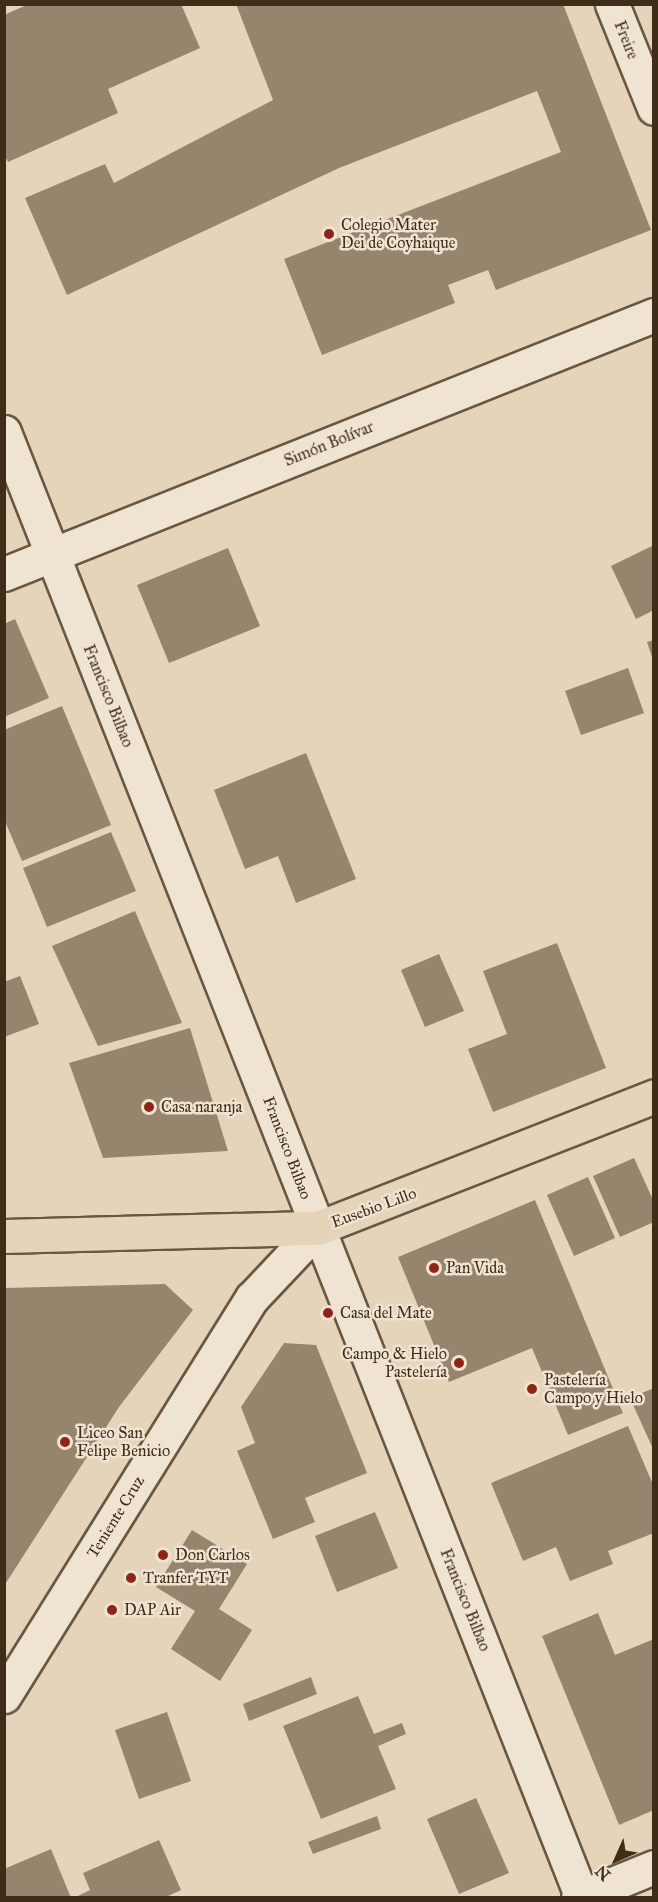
<!DOCTYPE html>
<html>
<head>
<meta charset="utf-8">
<style>
	body { margin:0 }
	#map { position:relative; width:658px; height:1902px; overflow:hidden; background:#e6d4ba; font-family:"IM FELL Great Primer",serif }
	div>[style] { position:absolute }
	.building>* { inset:0; background:#96846d }
	.roads { filter:drop-shadow(2px 0 #695741) drop-shadow(-2px 0 #695741) drop-shadow(0 2px #695741) drop-shadow(0 -2px #695741) }
	.street>* { height:33px; margin:-16.5px; padding:0 16.5px; transform-origin:16.5px; border-radius:16.5px; background:#efe3d2 }
	.secondary>* { height:33px; margin:-16.5px; padding:0 16.5px; transform-origin:16.5px; border-radius:16.5px; background:#efe3d2 }
	.primary>* { height:33px; margin:-16.5px; padding:0 16.5px; transform-origin:16.5px; border-radius:16.5px; background:#e6d4ba }
	.dots>* { width:16px; height:16px; translate:-50% -50%; box-sizing:border-box; border:3px solid #efe3d2; border-radius:50% }
	span { translate:-50% -50%; white-space:nowrap; text-align:center; line-height:1.15; -webkit-text-stroke:5px #efe3d2; paint-order:stroke }
	.street-label { font-size:16px; color:#3f2d19 }
	.poi-label { font-size:16px; color:#3f2d19 }
	.left { translate:0 -50%; text-align:left }
	.right { translate:-100% -50%; text-align:right }
	.frame { position:absolute; inset:0; border:6px solid #3f2d19; pointer-events:none }
	.north { position:absolute; left:586px; top:1830px; width:60px; height:60px; -webkit-text-stroke:4px #efe3d2; paint-order:stroke; rotate:225deg; font-size:16px; font-weight:700; line-height:24px; text-align:center; color:#3f2d19 }
	.north::after { content:''; display:block; margin:auto; width:21px; height:27px; background:#3f2d19; clip-path:polygon(50% 0,100% 100%,50% 72%,0 100%) }
</style>
</head>
<body>
<div id="map">
	<div class="building">
		<i style="clip-path:polygon(29px 4px,181px 4px,200px 48px,108px 89px,118px 113px,8px 162px,4px 154px,4px 15px)"></i>
		<i style="clip-path:polygon(236px 4px,563px 4px,651px 230px,496px 290px,488px 270px,448px 285px,455px 303px,322px 355px,284px 259px,561px 152px,537px 91px,339px 168px,67px 295px,25px 198px,105px 164px,114px 183px,273px 100px)"></i>
		<i style="clip-path:polygon(654px 545px,654px 610px,636px 619px,611px 566px)"></i>
		<i style="clip-path:polygon(228px 548px,260px 626px,169px 663px,137px 585px)"></i>
		<i style="clip-path:polygon(15px 619px,49px 698px,4px 717px,4px 624px)"></i>
		<i style="clip-path:polygon(654px 640px,654px 660px,653px 660px,647px 642px)"></i>
		<i style="clip-path:polygon(628px 668px,644px 713px,581px 735px,565px 691px)"></i>
		<i style="clip-path:polygon(62px 706px,111px 825px,22px 861px,4px 819px,4px 730px)"></i>
		<i style="clip-path:polygon(306px 753px,356px 879px,296px 903px,278px 856px,245px 869px,214px 790px)"></i>
		<i style="clip-path:polygon(111px 832px,136px 891px,47px 927px,23px 868px)"></i>
		<i style="clip-path:polygon(135px 911px,182px 1023px,98px 1046px,52px 946px)"></i>
		<i style="clip-path:polygon(557px 943px,606px 1068px,493px 1112px,468px 1049px,507px 1034px,483px 971px)"></i>
		<i style="clip-path:polygon(439px 954px,464px 1011px,425px 1027px,401px 970px)"></i>
		<i style="clip-path:polygon(20px 976px,39px 1024px,4px 1037px,4px 982px)"></i>
		<i style="clip-path:polygon(190px 1028px,228px 1151px,103px 1158px,69px 1063px)"></i>
		<i style="clip-path:polygon(634px 1158px,654px 1202px,654px 1222px,620px 1237px,593px 1176px)"></i>
		<i style="clip-path:polygon(588px 1177px,615px 1238px,574px 1256px,547px 1195px)"></i>
		<i style="clip-path:polygon(535px 1200px,623px 1413px,568px 1435px,532px 1348px,449px 1382px,398px 1257px)"></i>
		<i style="clip-path:polygon(165px 1284px,193px 1310px,119px 1407px,4px 1586px,4px 1288px)"></i>
		<i style="clip-path:polygon(284px 1343px,316px 1345px,367px 1473px,305px 1498px,315px 1522px,273px 1539px,237px 1451px,255px 1443px,241px 1407px)"></i>
		<i style="clip-path:polygon(654px 1388px,654px 1451px,630px 1398px)"></i>
		<i style="clip-path:polygon(628px 1426px,654px 1487px,654px 1533px,608px 1551px,613px 1564px,570px 1581px,556px 1547px,523px 1561px,491px 1483px)"></i>
		<i style="clip-path:polygon(375px 1512px,398px 1568px,337px 1592px,315px 1536px)"></i>
		<i style="clip-path:polygon(192px 1530px,247px 1564px,219px 1609px,252px 1630px,220px 1681px,171px 1649px,195px 1611px,156px 1587px)"></i>
		<i style="clip-path:polygon(598px 1613px,615px 1655px,654px 1639px,654px 1810px,619px 1825px,542px 1636px)"></i>
		<i style="clip-path:polygon(311px 1677px,317px 1694px,249px 1721px,243px 1704px)"></i>
		<i style="clip-path:polygon(358px 1696px,374px 1734px,402px 1723px,406px 1734px,378px 1746px,396px 1789px,321px 1819px,283px 1726px)"></i>
		<i style="clip-path:polygon(167px 1712px,191px 1781px,139px 1799px,115px 1730px)"></i>
		<i style="clip-path:polygon(476px 1798px,509px 1873px,459px 1894px,427px 1819px)"></i>
		<i style="clip-path:polygon(377px 1816px,381px 1829px,313px 1854px,308px 1842px)"></i>
		<i style="clip-path:polygon(159px 1840px,181px 1890px,164px 1898px,74px 1898px,90px 1890px,83px 1873px)"></i>
		<i style="clip-path:polygon(51px 1849px,71px 1898px,4px 1898px,4px 1869px)"></i>
	</div>
	<div class="roads">
		<div class="street">
			<i style="left:612px;top:4px;width:112px;rotate:68deg"></i>
			<i style="left:4px;top:1696px;width:469px;rotate:-58.1deg"></i>
			<i style="left:252px;top:1298px;width:96px;rotate:-46.7deg"></i>
		</div>
		<div class="secondary">
			<i style="left:4px;top:432px;width:1576px;rotate:68.48deg"></i>
			<i style="left:4px;top:574px;width:700px;rotate:-21.73deg"></i>
			<i style="left:578px;top:1898px;width:82px;rotate:-22.2deg"></i>
		</div>
		<div class="primary">
			<i style="left:4px;top:1236px;width:314px;rotate:-1.5deg"></i>
			<i style="left:318px;top:1228px;width:361px;rotate:-21.4deg"></i>
		</div>
	</div>
	<div class="dots">
		<i style="left:329px;top:234px;background:#8f2418"></i>
		<i style="left:149px;top:1107px;background:#8f2418"></i>
		<i style="left:434px;top:1268px;background:#8f2418"></i>
		<i style="left:328px;top:1313px;background:#8f2418"></i>
		<i style="left:459px;top:1363px;background:#8f2418"></i>
		<i style="left:532px;top:1389px;background:#8f2418"></i>
		<i style="left:65px;top:1442px;background:#8f2418"></i>
		<i style="left:163px;top:1555px;background:#8f2418"></i>
		<i style="left:131px;top:1578px;background:#8f2418"></i>
		<i style="left:112px;top:1610px;background:#8f2418"></i>
	</div>
	<div class="street-label">
		<span style="left:626px;top:40px;rotate:68deg">Freire</span>
		<span style="left:329px;top:444px;rotate:-22deg">Simón Bolívar</span>
		<span style="left:108px;top:696px;rotate:68deg">Francisco Bilbao</span>
		<span style="left:287px;top:1148px;rotate:69deg">Francisco Bilbao</span>
		<span style="left:374px;top:1208px;rotate:-20deg">Eusebio Lillo</span>
		<span style="left:116px;top:1517px;rotate:-58deg">Teniente Cruz</span>
		<span style="left:465px;top:1600px;rotate:68deg">Francisco Bilbao</span>
	</div>
	<div class="poi-label">
		<span class="left" style="left:341px;top:234px">Colegio Mater<br>Dei de Coyhaique</span>
		<span class="left" style="left:161px;top:1107px">Casa naranja</span>
		<span class="left" style="left:446px;top:1268px">Pan Vida</span>
		<span class="left" style="left:340px;top:1313px">Casa del Mate</span>
		<span class="right" style="left:447px;top:1363px">Campo &amp; Hielo<br>Pastelería</span>
		<span class="left" style="left:544px;top:1389px">Pastelería<br>Campo y Hielo</span>
		<span class="left" style="left:77px;top:1442px">Liceo San<br>Felipe Benicio</span>
		<span class="left" style="left:175px;top:1555px">Don Carlos</span>
		<span class="left" style="left:143px;top:1578px">Tranfer TYT</span>
		<span class="left" style="left:124px;top:1610px">DAP Air</span>
	</div>
	<div class="frame"></div>
	<div class="north">N</div>
</div>
</body>
</html>
